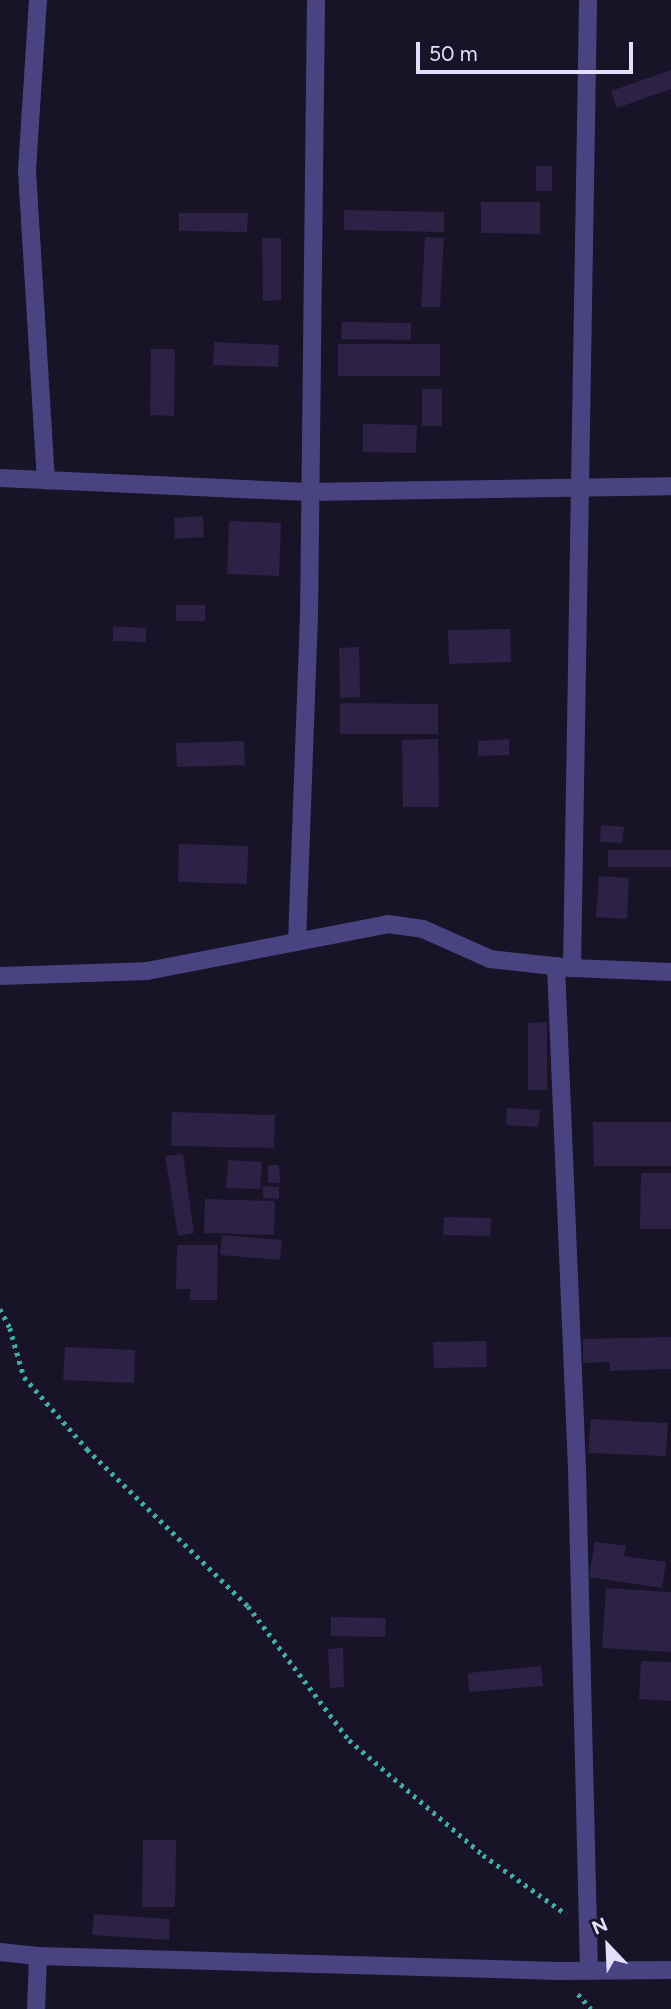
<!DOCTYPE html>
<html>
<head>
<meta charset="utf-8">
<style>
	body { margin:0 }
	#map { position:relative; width:671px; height:2009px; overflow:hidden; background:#181327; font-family:Figtree,sans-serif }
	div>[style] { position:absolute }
	.building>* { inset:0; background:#2b2246 }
	.path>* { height:4.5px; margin-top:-2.25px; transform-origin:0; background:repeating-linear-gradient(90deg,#40adab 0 3.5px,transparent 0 8.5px) }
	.minor>* { height:18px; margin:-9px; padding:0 9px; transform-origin:9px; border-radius:9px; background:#494481 }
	span { translate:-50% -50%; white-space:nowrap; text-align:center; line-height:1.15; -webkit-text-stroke:5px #181327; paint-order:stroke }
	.north { position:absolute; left:573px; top:1911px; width:70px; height:70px; -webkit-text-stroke:5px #181327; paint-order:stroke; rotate:337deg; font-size:19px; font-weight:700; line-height:28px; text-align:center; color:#e2defb }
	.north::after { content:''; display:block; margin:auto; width:24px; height:32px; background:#e2defb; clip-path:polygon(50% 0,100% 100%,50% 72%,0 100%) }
	.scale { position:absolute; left:416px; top:42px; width:217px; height:32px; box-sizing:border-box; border:4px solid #e2defb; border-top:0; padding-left:9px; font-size:21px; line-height:24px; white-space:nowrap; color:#e2defb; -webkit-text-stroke:5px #181327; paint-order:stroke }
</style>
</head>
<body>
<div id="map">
	<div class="building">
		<i style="clip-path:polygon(671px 70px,671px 89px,617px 108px,611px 91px)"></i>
		<i style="clip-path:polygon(536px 166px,552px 166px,552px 191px,536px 191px)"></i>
		<i style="clip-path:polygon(481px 202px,540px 202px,540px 234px,481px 233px)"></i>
		<i style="clip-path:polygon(344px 210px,444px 212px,444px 232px,344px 230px)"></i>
		<i style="clip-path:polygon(179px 213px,248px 213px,247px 232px,179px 231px)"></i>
		<i style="clip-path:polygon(425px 237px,444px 238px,440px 307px,421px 307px)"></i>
		<i style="clip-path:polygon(262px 238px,281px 238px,281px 300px,263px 301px)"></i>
		<i style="clip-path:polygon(342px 322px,411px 323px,411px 340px,341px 339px)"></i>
		<i style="clip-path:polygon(214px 342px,279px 345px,278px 367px,213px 365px)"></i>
		<i style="clip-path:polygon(338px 344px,440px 344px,440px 376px,338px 376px)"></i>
		<i style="clip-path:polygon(151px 349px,175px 349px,174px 416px,150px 415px)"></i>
		<i style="clip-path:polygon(422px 389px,442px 389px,442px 426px,422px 426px)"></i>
		<i style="clip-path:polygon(363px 424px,417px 425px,416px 453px,363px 452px)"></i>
		<i style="clip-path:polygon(203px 516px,204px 537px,175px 539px,174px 518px)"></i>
		<i style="clip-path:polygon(229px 521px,281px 523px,279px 576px,227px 574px)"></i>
		<i style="clip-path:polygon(176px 605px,205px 605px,205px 621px,176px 621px)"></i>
		<i style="clip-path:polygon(113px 626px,146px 628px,146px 642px,113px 641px)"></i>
		<i style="clip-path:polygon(510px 629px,511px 662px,449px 664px,448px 630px)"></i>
		<i style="clip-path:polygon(359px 647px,360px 697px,340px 698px,339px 648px)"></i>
		<i style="clip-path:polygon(340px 703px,438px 704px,438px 734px,340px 734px)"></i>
		<i style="clip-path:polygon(438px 739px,439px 807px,403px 807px,402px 740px)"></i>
		<i style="clip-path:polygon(509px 739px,509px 755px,478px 756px,478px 741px)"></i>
		<i style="clip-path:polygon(244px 741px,245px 765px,177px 767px,176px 743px)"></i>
		<i style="clip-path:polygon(601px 825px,624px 827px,622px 843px,600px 842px)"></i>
		<i style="clip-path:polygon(179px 844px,248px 846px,247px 884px,178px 882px)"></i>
		<i style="clip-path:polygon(608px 850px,671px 850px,671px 867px,608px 867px)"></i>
		<i style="clip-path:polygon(599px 876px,629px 878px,627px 919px,596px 917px)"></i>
		<i style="clip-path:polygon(547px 1022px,547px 1090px,528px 1090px,528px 1023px)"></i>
		<i style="clip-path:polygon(507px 1108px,540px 1110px,538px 1127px,506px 1125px)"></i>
		<i style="clip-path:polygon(172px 1112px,275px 1115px,274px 1148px,171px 1146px)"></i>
		<i style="clip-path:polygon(593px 1122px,671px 1122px,671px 1166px,594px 1166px)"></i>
		<i style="clip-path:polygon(183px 1154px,194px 1233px,178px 1236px,165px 1156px)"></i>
		<i style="clip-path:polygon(228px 1160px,262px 1162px,260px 1189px,226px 1188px)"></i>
		<i style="clip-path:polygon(268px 1165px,279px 1165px,280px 1183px,268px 1183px)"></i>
		<i style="clip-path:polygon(641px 1173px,671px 1173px,671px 1229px,640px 1229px)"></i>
		<i style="clip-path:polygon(263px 1186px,279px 1187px,279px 1199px,263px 1198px)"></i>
		<i style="clip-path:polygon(205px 1199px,275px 1201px,274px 1235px,204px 1233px)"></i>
		<i style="clip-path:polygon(444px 1217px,491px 1218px,490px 1236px,443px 1235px)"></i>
		<i style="clip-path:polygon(222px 1235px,282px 1240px,280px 1260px,220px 1255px)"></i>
		<i style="clip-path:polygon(177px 1245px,218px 1245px,217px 1300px,190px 1300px,190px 1289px,176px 1289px)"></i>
		<i style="clip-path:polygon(671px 1337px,671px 1369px,610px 1371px,610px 1362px,583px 1363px,583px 1339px)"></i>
		<i style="clip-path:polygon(486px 1341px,487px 1367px,434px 1368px,433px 1342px)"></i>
		<i style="clip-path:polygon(65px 1347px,135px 1350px,134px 1383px,63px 1380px)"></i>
		<i style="clip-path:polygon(591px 1419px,668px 1423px,666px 1456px,588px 1453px)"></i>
		<i style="clip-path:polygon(595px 1542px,626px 1546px,624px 1556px,666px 1562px,662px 1588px,589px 1577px)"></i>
		<i style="clip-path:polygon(606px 1588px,671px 1592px,671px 1652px,602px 1648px)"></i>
		<i style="clip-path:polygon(331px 1617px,386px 1618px,385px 1637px,331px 1636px)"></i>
		<i style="clip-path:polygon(343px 1648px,344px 1687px,330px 1688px,328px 1649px)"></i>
		<i style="clip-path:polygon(641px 1661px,671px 1662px,671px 1701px,639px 1699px)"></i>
		<i style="clip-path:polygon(541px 1666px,543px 1686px,469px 1692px,468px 1673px)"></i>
		<i style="clip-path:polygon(143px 1840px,176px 1840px,175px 1907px,142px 1907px)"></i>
		<i style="clip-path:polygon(94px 1914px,170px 1919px,169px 1940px,92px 1935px)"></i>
	</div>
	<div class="path">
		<i style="left:0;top:1309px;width:21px;rotate:62deg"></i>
		<i style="left:10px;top:1328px;width:51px;rotate:74.1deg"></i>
		<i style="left:24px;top:1377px;width:96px;rotate:48.8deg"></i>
		<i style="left:87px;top:1449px;width:225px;rotate:44.3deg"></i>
		<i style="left:248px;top:1606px;width:168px;rotate:53deg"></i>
		<i style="left:349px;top:1740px;width:177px;rotate:40.6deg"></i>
		<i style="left:483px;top:1855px;width:102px;rotate:35.4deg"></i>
		<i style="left:578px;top:1994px;width:20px;rotate:49deg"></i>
	</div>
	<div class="minor">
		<i style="left:38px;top:0;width:171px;rotate:93.7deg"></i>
		<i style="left:27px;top:171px;width:310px;rotate:86.5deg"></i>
		<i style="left:0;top:478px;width:309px;rotate:2.6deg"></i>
		<i style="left:309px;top:492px;width:362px;rotate:-0.9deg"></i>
		<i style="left:297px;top:942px;width:325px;rotate:-87.9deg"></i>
		<i style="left:309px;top:617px;width:617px;rotate:-89.35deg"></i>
		<i style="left:556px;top:966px;width:503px;rotate:87.61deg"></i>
		<i style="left:577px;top:1469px;width:502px;rotate:88.63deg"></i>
		<i style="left:572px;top:968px;width:968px;rotate:-89.05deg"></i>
		<i style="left:0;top:976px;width:147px;rotate:-1.9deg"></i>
		<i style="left:147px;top:971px;width:246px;rotate:-11deg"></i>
		<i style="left:388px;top:924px;width:35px;rotate:8deg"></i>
		<i style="left:423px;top:929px;width:73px;rotate:24.1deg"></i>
		<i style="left:490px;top:959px;width:82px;rotate:6.3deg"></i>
		<i style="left:572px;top:968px;width:99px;rotate:2.3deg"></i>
		<i style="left:0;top:1952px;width:38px;rotate:6deg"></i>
		<i style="left:38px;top:1956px;width:521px;rotate:1.65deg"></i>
		<i style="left:559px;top:1971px;width:112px;rotate:-0.5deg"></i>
		<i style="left:36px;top:2009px;width:53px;rotate:-87.8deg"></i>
	</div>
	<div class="north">N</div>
	<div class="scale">50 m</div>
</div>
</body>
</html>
